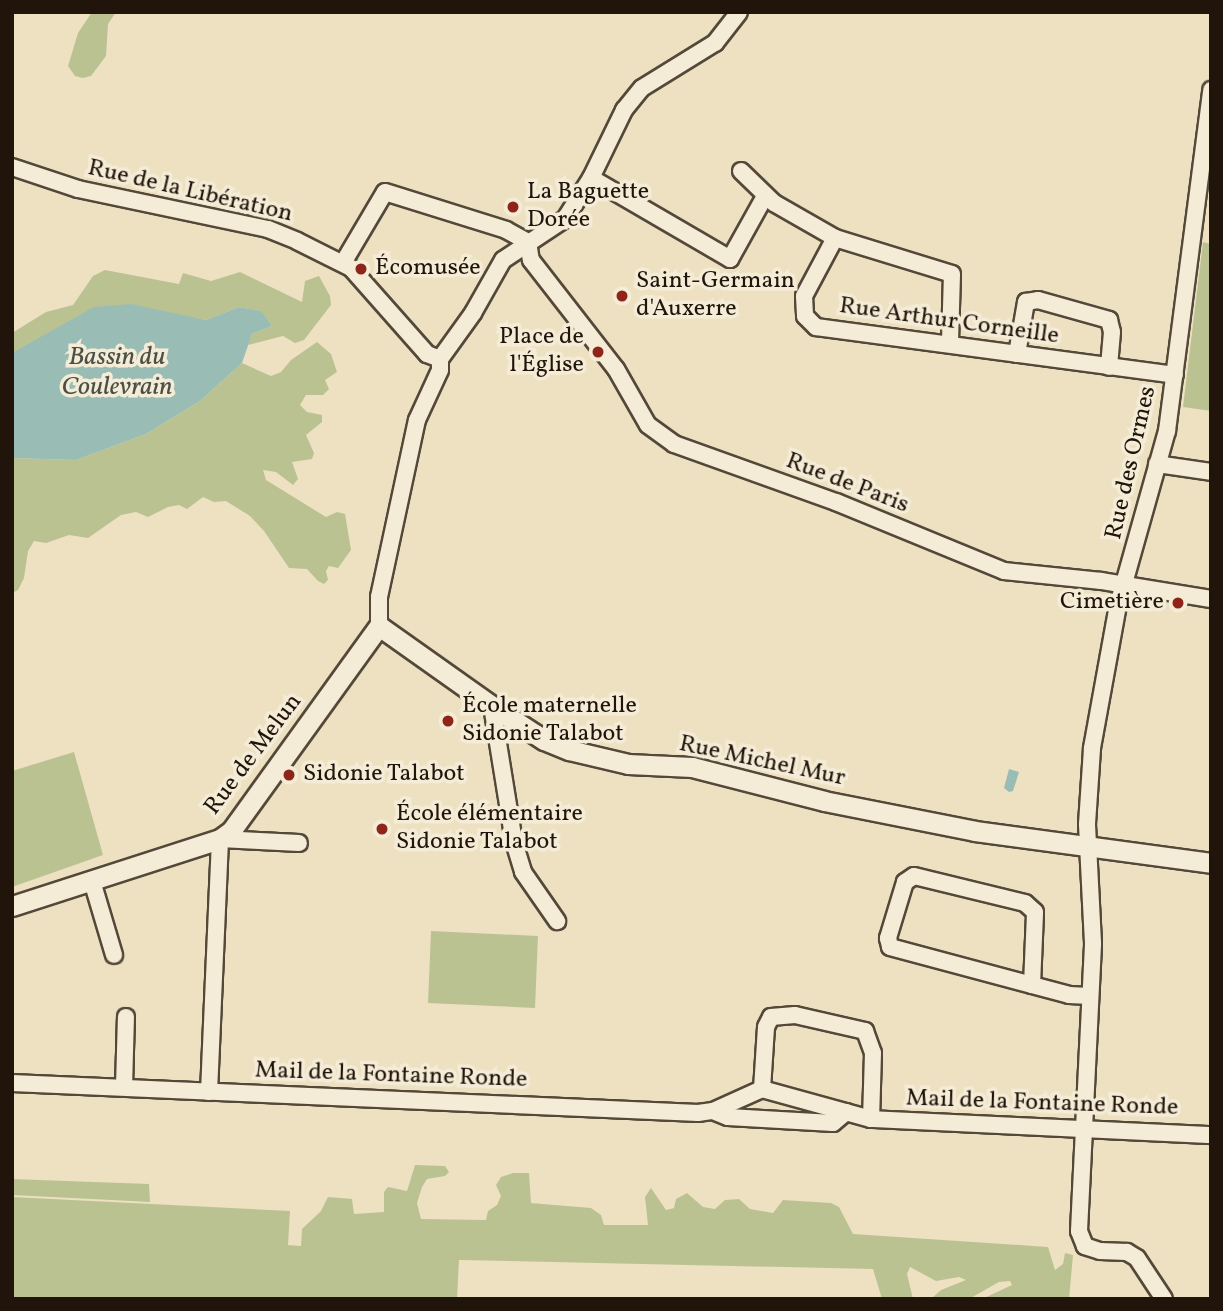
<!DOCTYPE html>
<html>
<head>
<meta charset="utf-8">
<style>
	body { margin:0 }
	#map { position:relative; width:1223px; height:1311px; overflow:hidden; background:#eee1c2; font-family:Vollkorn,serif }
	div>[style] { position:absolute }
	.green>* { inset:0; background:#bbc292 }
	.water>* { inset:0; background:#99bdb4 }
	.roads { filter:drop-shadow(2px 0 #544839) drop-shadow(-2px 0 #544839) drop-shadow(0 2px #544839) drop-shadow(0 -2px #544839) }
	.minor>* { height:16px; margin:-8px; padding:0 8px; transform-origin:8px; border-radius:8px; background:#f4ecd7 }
	.tertiary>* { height:19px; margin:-9.5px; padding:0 9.5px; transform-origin:9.5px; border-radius:9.5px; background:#f4ecd7 }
	.dots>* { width:19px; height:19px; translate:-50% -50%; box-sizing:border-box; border:4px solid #f4ecd7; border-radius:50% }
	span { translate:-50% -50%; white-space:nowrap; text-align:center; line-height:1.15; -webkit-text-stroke:7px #f4ecd7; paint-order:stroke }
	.street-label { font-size:24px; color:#21150b }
	.poi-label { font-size:24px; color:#21150b }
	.left { translate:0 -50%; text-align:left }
	.right { translate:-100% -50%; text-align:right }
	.water-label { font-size:26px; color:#4b5046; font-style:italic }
	.frame { position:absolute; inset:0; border:14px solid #21150b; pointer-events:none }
</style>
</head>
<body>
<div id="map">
	<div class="green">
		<i style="clip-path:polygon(92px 12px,116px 12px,108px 24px,106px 56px,91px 76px,83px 78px,75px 76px,68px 66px,78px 33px)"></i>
		<i style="clip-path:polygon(1203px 242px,1211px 244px,1211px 411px,1183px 407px)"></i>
		<i style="clip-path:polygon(105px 270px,179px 284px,183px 273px,211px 281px,240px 272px,302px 302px,305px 281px,319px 276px,330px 296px,331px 305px,304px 340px,295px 343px,283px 336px,248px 345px,252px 334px,272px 326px,260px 311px,239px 307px,206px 320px,178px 315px,12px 353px,12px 333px,46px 312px,73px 305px,93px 276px)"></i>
		<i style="clip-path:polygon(317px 342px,331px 354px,337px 372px,325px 380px,329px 389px,323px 395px,306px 395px,300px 405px,307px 412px,322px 415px,322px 422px,306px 435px,314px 453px,312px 459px,292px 462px,298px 479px,293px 485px,276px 472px,263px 470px,266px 480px,326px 517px,337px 512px,345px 514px,351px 550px,338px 568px,329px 566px,326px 571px,328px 580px,324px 584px,318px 581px,307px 569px,289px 568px,264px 531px,250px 516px,226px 501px,214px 502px,203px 497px,187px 509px,179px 505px,168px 507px,148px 517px,136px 512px,121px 515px,88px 538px,69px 535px,46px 543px,34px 541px,28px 551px,24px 578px,18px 590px,12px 593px,12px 458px,76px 460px,146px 434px,200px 401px,242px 363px,271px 376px,281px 372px,291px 360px)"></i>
		<i style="clip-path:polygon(74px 752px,103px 855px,12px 887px,12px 771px)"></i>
		<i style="clip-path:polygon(431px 931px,538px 936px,535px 1008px,428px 1003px)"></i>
		<i style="clip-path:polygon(415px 1165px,445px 1166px,449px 1172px,445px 1176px,427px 1179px,422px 1187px,417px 1203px,421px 1219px,486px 1220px,488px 1211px,497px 1205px,501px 1196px,496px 1185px,501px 1177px,513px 1173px,529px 1173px,531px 1203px,591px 1208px,601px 1215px,604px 1225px,648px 1225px,645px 1197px,651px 1188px,666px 1210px,674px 1208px,676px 1199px,687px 1193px,703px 1207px,715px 1209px,725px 1200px,739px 1199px,750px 1209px,773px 1213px,783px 1200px,831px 1203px,839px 1207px,853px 1234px,1048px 1247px,1055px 1270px,1063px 1264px,1065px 1253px,1073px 1255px,1069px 1299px,982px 1299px,1012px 1285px,1010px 1281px,999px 1282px,969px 1299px,931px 1299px,941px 1290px,966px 1280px,959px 1277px,936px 1281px,910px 1267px,907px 1274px,913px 1299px,882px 1299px,873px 1269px,459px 1260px,457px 1299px,12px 1299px,12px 1197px,290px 1211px,288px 1245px,301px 1246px,302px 1229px,321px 1211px,328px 1197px,352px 1199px,354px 1214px,384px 1212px,384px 1192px,388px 1187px,407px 1191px)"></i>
		<i style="clip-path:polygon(12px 1179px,149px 1184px,150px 1202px,12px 1195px)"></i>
	</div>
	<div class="water">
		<i style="clip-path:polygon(131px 304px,206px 320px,239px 307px,261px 311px,272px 326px,252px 334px,242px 363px,200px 401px,146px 434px,76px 460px,12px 458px,12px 353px,94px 307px)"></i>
		<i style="clip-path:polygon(1009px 769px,1019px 772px,1013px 791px,1009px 792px,1004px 788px)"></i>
	</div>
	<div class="roads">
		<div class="minor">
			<i style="left:12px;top:167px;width:70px;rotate:18.4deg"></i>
			<i style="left:78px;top:189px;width:194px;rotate:11.9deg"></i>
			<i style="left:268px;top:229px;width:31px;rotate:22deg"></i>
			<i style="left:297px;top:241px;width:60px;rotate:26.6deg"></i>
			<i style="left:351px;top:268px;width:115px;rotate:48.5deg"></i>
			<i style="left:427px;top:354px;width:14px;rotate:21deg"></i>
			<i style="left:741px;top:171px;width:46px;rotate:44.1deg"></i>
			<i style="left:774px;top:203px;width:70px;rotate:29.8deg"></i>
			<i style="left:835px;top:238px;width:122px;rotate:17.1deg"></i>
			<i style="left:952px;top:274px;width:69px;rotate:91.7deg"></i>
			<i style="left:591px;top:178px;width:161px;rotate:30.2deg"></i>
			<i style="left:730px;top:259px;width:72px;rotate:-60.9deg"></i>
			<i style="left:835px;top:238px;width:66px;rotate:118.1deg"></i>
			<i style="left:804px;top:296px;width:20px;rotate:87deg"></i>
			<i style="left:805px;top:316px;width:16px;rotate:45deg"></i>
			<i style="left:816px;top:327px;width:362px;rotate:7.6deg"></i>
			<i style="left:528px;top:242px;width:18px;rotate:81deg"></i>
			<i style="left:531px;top:260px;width:138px;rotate:52.1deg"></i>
			<i style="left:616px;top:369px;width:64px;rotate:60.3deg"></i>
			<i style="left:648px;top:425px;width:32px;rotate:36deg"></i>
			<i style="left:674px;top:444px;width:172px;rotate:19.7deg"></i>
			<i style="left:836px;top:502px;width:182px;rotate:22.3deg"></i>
			<i style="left:1004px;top:571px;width:98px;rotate:5.9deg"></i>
			<i style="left:1101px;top:581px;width:111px;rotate:9.3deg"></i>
			<i style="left:343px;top:263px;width:82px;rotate:-59.4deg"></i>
			<i style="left:385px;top:192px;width:127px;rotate:17.4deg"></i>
			<i style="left:506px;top:230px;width:25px;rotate:29deg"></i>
			<i style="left:1017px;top:354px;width:53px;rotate:-80.2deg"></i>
			<i style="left:1026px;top:302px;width:12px;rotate:-9deg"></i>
			<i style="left:1038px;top:300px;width:74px;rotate:15.7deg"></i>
			<i style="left:1109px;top:320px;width:12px;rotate:76deg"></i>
			<i style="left:1112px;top:332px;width:35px;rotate:95deg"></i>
			<i style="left:1157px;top:464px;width:55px;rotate:8.4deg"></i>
			<i style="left:379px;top:626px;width:29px;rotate:-90deg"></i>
			<i style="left:379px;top:597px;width:181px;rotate:-77.9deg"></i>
			<i style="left:417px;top:420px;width:55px;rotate:-65.3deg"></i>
			<i style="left:440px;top:370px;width:11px;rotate:-90deg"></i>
			<i style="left:440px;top:359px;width:57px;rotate:-54.3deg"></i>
			<i style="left:473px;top:313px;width:61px;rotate:-60.5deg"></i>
			<i style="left:503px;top:260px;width:74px;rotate:-33.5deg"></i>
			<i style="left:565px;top:219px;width:49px;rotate:-57.6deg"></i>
			<i style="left:591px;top:178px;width:76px;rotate:-64.1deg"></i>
			<i style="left:624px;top:110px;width:28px;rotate:-51deg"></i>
			<i style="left:642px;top:88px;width:86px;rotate:-31.7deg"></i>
			<i style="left:715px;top:43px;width:39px;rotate:-52deg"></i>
			<i style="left:492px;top:706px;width:138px;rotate:80.8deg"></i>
			<i style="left:514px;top:842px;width:31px;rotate:73deg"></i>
			<i style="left:523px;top:872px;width:60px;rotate:55.2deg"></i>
			<i style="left:92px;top:881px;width:77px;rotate:73.4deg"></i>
			<i style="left:1032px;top:985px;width:73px;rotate:-87.6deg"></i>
			<i style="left:1035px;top:912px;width:13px;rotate:-138deg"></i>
			<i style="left:1025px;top:903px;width:114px;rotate:-166.3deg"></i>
			<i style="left:914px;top:876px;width:11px;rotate:146deg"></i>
			<i style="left:905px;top:882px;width:59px;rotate:106.9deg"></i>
			<i style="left:888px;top:938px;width:9px;rotate:77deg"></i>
			<i style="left:890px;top:947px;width:147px;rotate:15deg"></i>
			<i style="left:1032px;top:985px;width:38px;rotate:15deg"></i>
			<i style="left:1069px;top:995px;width:21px;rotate:3deg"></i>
			<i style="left:12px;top:1083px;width:687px;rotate:2.5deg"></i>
			<i style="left:698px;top:1113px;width:15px;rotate:-8deg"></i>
			<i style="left:713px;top:1111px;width:54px;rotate:-24.2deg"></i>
			<i style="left:762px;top:1089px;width:113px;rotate:15.4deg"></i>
			<i style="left:871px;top:1119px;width:340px;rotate:2.7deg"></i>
			<i style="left:124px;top:1087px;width:70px;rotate:-88.4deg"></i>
			<i style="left:762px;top:1089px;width:62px;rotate:-86.3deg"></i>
			<i style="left:766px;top:1027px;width:11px;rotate:-63deg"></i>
			<i style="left:771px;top:1017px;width:24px;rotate:-5deg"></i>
			<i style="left:795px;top:1015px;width:72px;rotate:12.9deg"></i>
			<i style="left:865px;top:1031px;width:23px;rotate:70deg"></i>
			<i style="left:873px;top:1053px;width:66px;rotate:91.7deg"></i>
			<i style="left:209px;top:1092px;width:253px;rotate:-87.5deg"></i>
			<i style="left:220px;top:839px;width:79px;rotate:2.9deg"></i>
			<i style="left:713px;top:1111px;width:16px;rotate:22deg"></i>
			<i style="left:728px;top:1117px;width:105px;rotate:3.3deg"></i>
			<i style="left:833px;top:1123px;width:17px;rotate:-40deg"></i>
			<i style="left:1164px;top:1299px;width:49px;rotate:-123.4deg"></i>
			<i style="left:1137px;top:1258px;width:12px;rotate:-149deg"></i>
			<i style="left:1127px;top:1252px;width:27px;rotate:-178deg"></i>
			<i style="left:1100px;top:1251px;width:16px;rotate:-162deg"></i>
			<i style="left:1085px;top:1246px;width:16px;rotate:-112deg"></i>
			<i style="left:1079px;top:1231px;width:288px;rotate:-87.2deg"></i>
			<i style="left:1093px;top:943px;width:119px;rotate:-92.9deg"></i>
			<i style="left:1087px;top:824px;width:76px;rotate:-86.2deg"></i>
			<i style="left:1092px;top:748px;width:145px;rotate:-79.7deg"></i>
			<i style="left:1118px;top:605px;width:181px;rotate:-74.3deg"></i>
			<i style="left:1167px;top:431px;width:344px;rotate:-82.6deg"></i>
		</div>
		<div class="tertiary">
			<i style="left:12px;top:906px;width:219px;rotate:-17.9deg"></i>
			<i style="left:220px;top:839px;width:14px;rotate:-36deg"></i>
			<i style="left:231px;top:831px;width:253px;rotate:-54.2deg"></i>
			<i style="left:379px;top:626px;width:138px;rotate:35.3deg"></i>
			<i style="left:492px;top:706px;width:62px;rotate:33.2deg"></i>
			<i style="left:544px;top:740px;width:27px;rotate:22deg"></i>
			<i style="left:569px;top:750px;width:61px;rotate:13.3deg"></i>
			<i style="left:628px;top:764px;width:64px;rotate:2.7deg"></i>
			<i style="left:692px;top:767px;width:136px;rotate:14.4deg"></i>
			<i style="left:824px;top:801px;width:154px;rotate:11.2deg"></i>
			<i style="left:975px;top:831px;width:238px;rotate:7.7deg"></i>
		</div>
	</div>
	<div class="dots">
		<i style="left:513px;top:207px;background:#8f2418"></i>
		<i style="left:361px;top:269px;background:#8f2418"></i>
		<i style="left:622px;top:296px;background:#8f2418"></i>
		<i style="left:598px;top:352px;background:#8f2418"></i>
		<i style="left:1178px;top:603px;background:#8f2418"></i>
		<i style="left:448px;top:721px;background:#8f2418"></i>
		<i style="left:289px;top:775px;background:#8f2418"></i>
		<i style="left:382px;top:829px;background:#8f2418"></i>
	</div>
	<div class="street-label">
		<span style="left:190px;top:192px;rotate:13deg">Rue de la Libération</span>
		<span style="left:949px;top:322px;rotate:8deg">Rue Arthur Corneille</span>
		<span style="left:1132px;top:463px;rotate:-77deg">Rue des Ormes</span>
		<span style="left:847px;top:484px;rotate:21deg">Rue de Paris</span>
		<span style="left:254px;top:755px;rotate:-53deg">Rue de Melun</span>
		<span style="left:762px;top:762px;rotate:12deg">Rue Michel Mur</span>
		<span style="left:391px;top:1076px;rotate:2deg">Mail de la Fontaine Ronde</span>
		<span style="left:1042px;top:1104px;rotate:2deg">Mail de la Fontaine Ronde</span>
	</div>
	<div class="poi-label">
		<span class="left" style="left:527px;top:207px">La Baguette<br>Dorée</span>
		<span class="left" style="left:375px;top:269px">Écomusée</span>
		<span class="left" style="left:636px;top:296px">Saint-Germain<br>d'Auxerre</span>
		<span class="right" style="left:584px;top:352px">Place de<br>l'Église</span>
		<span class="right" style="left:1164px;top:603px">Cimetière</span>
		<span class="left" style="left:462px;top:721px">École maternelle<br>Sidonie Talabot</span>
		<span class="left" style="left:303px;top:775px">Sidonie Talabot</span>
		<span class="left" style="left:396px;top:829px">École élémentaire<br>Sidonie Talabot</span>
	</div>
	<div class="water-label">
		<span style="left:117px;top:373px">Bassin du<br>Coulevrain</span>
	</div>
	<div class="frame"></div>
</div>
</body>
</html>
